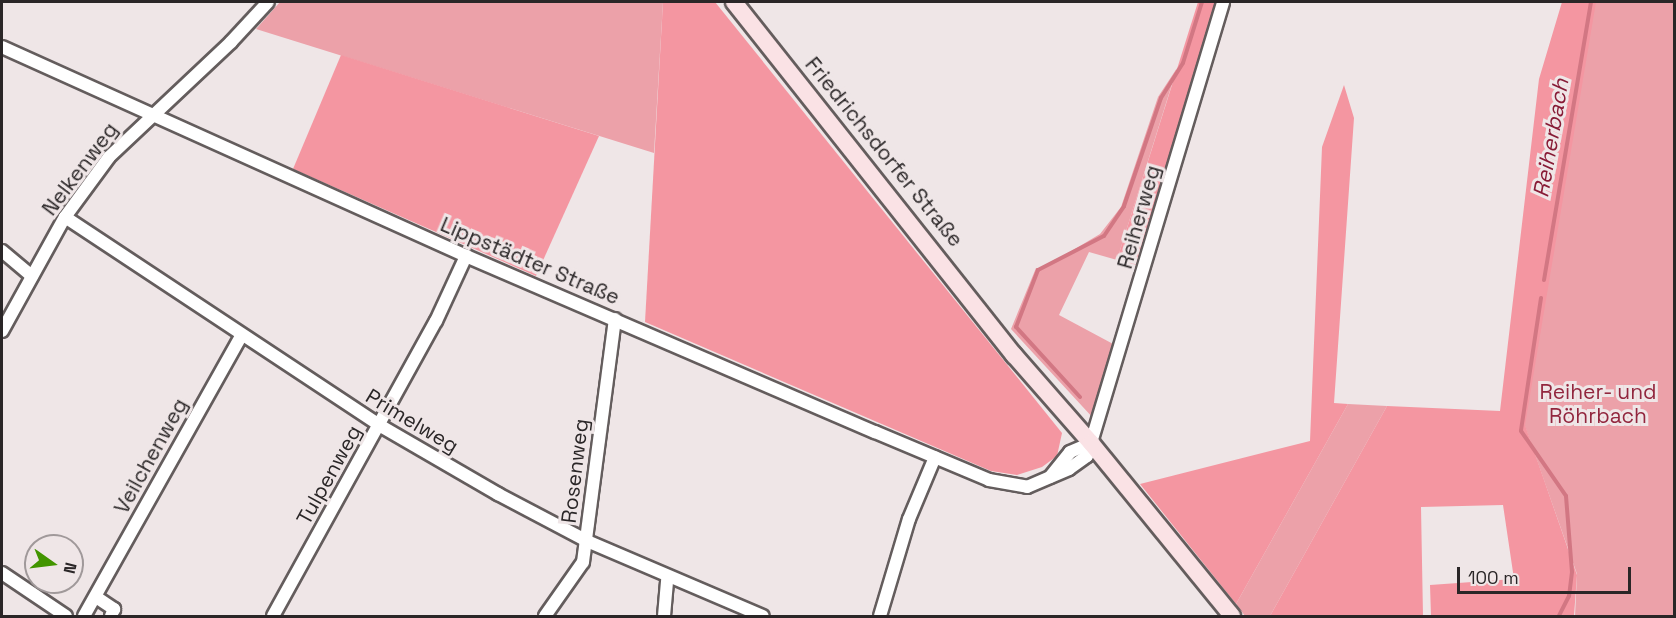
<!DOCTYPE html>
<html>
<head>
<meta charset="utf-8">
<style>
	body { margin:0 }
	#map { position:relative; width:1676px; height:618px; overflow:hidden; background:#efe6e7; font-family:"Space Grotesk",sans-serif }
	div>[style] { position:absolute }
	.green>* { inset:0; background:#eca1a9 }
	.forest>* { inset:0; background:#f496a1 }
	.stream>* { height:4px; margin:-2px; padding:0 2px; transform-origin:2px; border-radius:2px; background:#d27783 }
	.roads { filter:drop-shadow(2px 0 #645d5d) drop-shadow(-2px 0 #645d5d) drop-shadow(0 2px #645d5d) drop-shadow(0 -2px #645d5d) }
	.minor>* { height:12px; margin:-6px; padding:0 6px; transform-origin:6px; border-radius:6px; background:#fff }
	.secondary>* { height:16px; margin:-8px; padding:0 8px; transform-origin:8px; border-radius:8px; background:#fae2e5 }
	span { translate:-50% -50%; white-space:nowrap; text-align:center; line-height:1.15; -webkit-text-stroke:6px #efe6e7; paint-order:stroke }
	.street-label { font-size:21px; color:#2a2627 }
	.park-label { font-size:21px; color:#92263e }
	.water-label { font-size:22px; color:#881b36; font-style:italic }
	.frame { position:absolute; inset:0; border:3px solid #2a2627; pointer-events:none }
	.north { position:absolute; left:24px; top:534px; width:60px; height:60px; box-sizing:border-box; background:#efe6e7; border:2px solid #a0999a; border-radius:50%; rotate:104deg; font-size:16px; font-weight:700; line-height:24px; text-align:center; color:#2a2627 }
	.north::after { content:''; display:block; margin:auto; width:21px; height:27px; background:#429500; clip-path:polygon(50% 0,100% 100%,50% 72%,0 100%) }
	.scale { position:absolute; left:1457px; top:567px; width:174px; height:27px; box-sizing:border-box; border:3px solid #2a2627; border-top:0; padding-left:8px; font-size:18px; line-height:21px; white-space:nowrap; color:#2a2627; -webkit-text-stroke:4px #efe6e7; paint-order:stroke }
</style>
</head>
<body>
<div id="map">
	<div class="green">
		<i style="clip-path:polygon(280px 2px,663px 2px,654px 153px,256px 29px)"></i>
		<i style="clip-path:polygon(1590px 2px,1674px 2px,1674px 616px,1575px 616px,1577px 574px,1520px 412px)"></i>
		<i style="clip-path:polygon(1177px 68px,1117px 260px,1089px 252px,1059px 315px,1115px 345px,1094px 419px,1011px 329px,1036px 268px,1043px 268px,1100px 234px,1121px 207px,1158px 97px)"></i>
		<i style="clip-path:polygon(1348px 404px,1387px 406px,1270px 616px,1245px 616px,1236px 604px)"></i>
	</div>
	<div class="forest">
		<i style="clip-path:polygon(663px 2px,715px 2px,1062px 433px,1057px 456px,1042px 467px,1017px 475px,991px 471px,645px 322px)"></i>
		<i style="clip-path:polygon(1198px 2px,1217px 2px,1139px 266px,1117px 260px)"></i>
		<i style="clip-path:polygon(1562px 2px,1596px 2px,1525px 425px,1577px 575px,1574px 616px,1431px 616px,1430px 585px,1514px 579px,1503px 505px,1421px 507px,1423px 616px,1270px 616px,1387px 406px,1500px 411px,1539px 79px)"></i>
		<i style="clip-path:polygon(341px 55px,599px 136px,536px 276px,293px 169px)"></i>
		<i style="clip-path:polygon(1344px 85px,1354px 118px,1334px 403px,1348px 404px,1236px 604px,1140px 484px,1310px 441px,1322px 147px)"></i>
	</div>
	<div class="stream">
		<i style="left:1544px;top:280px;width:282px;rotate:-80.4deg"></i>
		<i style="left:1541px;top:298px;width:134px;rotate:98.6deg"></i>
		<i style="left:1521px;top:431px;width:79px;rotate:55.3deg"></i>
		<i style="left:1566px;top:496px;width:76px;rotate:85.5deg"></i>
		<i style="left:1572px;top:572px;width:24px;rotate:97deg"></i>
		<i style="left:1569px;top:596px;width:22px;rotate:117deg"></i>
		<i style="left:1080px;top:397px;width:95px;rotate:-132.4deg"></i>
		<i style="left:1016px;top:327px;width:61px;rotate:-68.9deg"></i>
		<i style="left:1038px;top:270px;width:74px;rotate:-27.3deg"></i>
		<i style="left:1104px;top:236px;width:36px;rotate:-56deg"></i>
		<i style="left:1124px;top:206px;width:114px;rotate:-71.1deg"></i>
		<i style="left:1161px;top:98px;width:41px;rotate:-57.8deg"></i>
		<i style="left:1183px;top:63px;width:64px;rotate:-72.7deg"></i>
	</div>
	<div class="roads">
		<div class="minor">
			<i style="left:2px;top:47px;width:509px;rotate:24.25deg"></i>
			<i style="left:466px;top:256px;width:445px;rotate:23.3deg"></i>
			<i style="left:875px;top:432px;width:124px;rotate:22.8deg"></i>
			<i style="left:989px;top:480px;width:39px;rotate:10deg"></i>
			<i style="left:1027px;top:487px;width:46px;rotate:-23.2deg"></i>
			<i style="left:1069px;top:469px;width:22px;rotate:-36deg"></i>
			<i style="left:1087px;top:456px;width:474px;rotate:-73.3deg"></i>
			<i style="left:65px;top:217px;width:377px;rotate:33.5deg"></i>
			<i style="left:379px;top:425px;width:138px;rotate:30.1deg"></i>
			<i style="left:498px;top:494px;width:101px;rotate:27.8deg"></i>
			<i style="left:587px;top:541px;width:191px;rotate:23.1deg"></i>
			<i style="left:2px;top:251px;width:39px;rotate:40deg"></i>
			<i style="left:2px;top:331px;width:130px;rotate:-61.1deg"></i>
			<i style="left:65px;top:217px;width:74px;rotate:-53.7deg"></i>
			<i style="left:109px;top:157px;width:168px;rotate:-43.3deg"></i>
			<i style="left:231px;top:42px;width:54px;rotate:-47.2deg"></i>
			<i style="left:1050px;top:477px;width:32px;rotate:-51deg"></i>
			<i style="left:1070px;top:452px;width:23px;rotate:-23deg"></i>
			<i style="left:2px;top:573px;width:77px;rotate:33.9deg"></i>
			<i style="left:96px;top:597px;width:22px;rotate:34deg"></i>
			<i style="left:114px;top:609px;width:8px;rotate:113deg"></i>
			<i style="left:84px;top:616px;width:322px;rotate:-60.7deg"></i>
			<i style="left:273px;top:616px;width:337px;rotate:-61.1deg"></i>
			<i style="left:436px;top:321px;width:72px;rotate:-65.2deg"></i>
			<i style="left:545px;top:616px;width:66px;rotate:-54.9deg"></i>
			<i style="left:583px;top:562px;width:245px;rotate:-82.5deg"></i>
			<i style="left:664px;top:616px;width:38px;rotate:-85deg"></i>
			<i style="left:880px;top:616px;width:101px;rotate:-73.4deg"></i>
			<i style="left:909px;top:519px;width:67px;rotate:-67.2deg"></i>
		</div>
		<div class="secondary">
			<i style="left:734px;top:2px;width:451px;rotate:51.6deg"></i>
			<i style="left:1014px;top:355px;width:117px;rotate:48.8deg"></i>
			<i style="left:1091px;top:443px;width:223px;rotate:50.8deg"></i>
		</div>
	</div>
	<div class="street-label">
		<span style="left:884px;top:152px;rotate:51deg">Friedrichsdorfer Straße</span>
		<span style="left:80px;top:169px;rotate:-53deg">Nelkenweg</span>
		<span style="left:1139px;top:217px;rotate:-74deg">Reiherweg</span>
		<span style="left:530px;top:261px;rotate:23deg">Lippstädter Straße</span>
		<span style="left:412px;top:421px;rotate:31deg">Primelweg</span>
		<span style="left:151px;top:456px;rotate:-61deg">Veilchenweg</span>
		<span style="left:575px;top:471px;rotate:-83deg">Rosenweg</span>
		<span style="left:329px;top:475px;rotate:-61deg">Tulpenweg</span>
	</div>
	<div class="park-label">
		<span style="left:1598px;top:404px">Reiher- und<br>Röhrbach</span>
	</div>
	<div class="water-label">
		<span style="left:1551px;top:138px;rotate:-80deg">Reiherbach</span>
	</div>
	<div class="frame"></div>
	<div class="north">N</div>
	<div class="scale">100 m</div>
</div>
</body>
</html>
